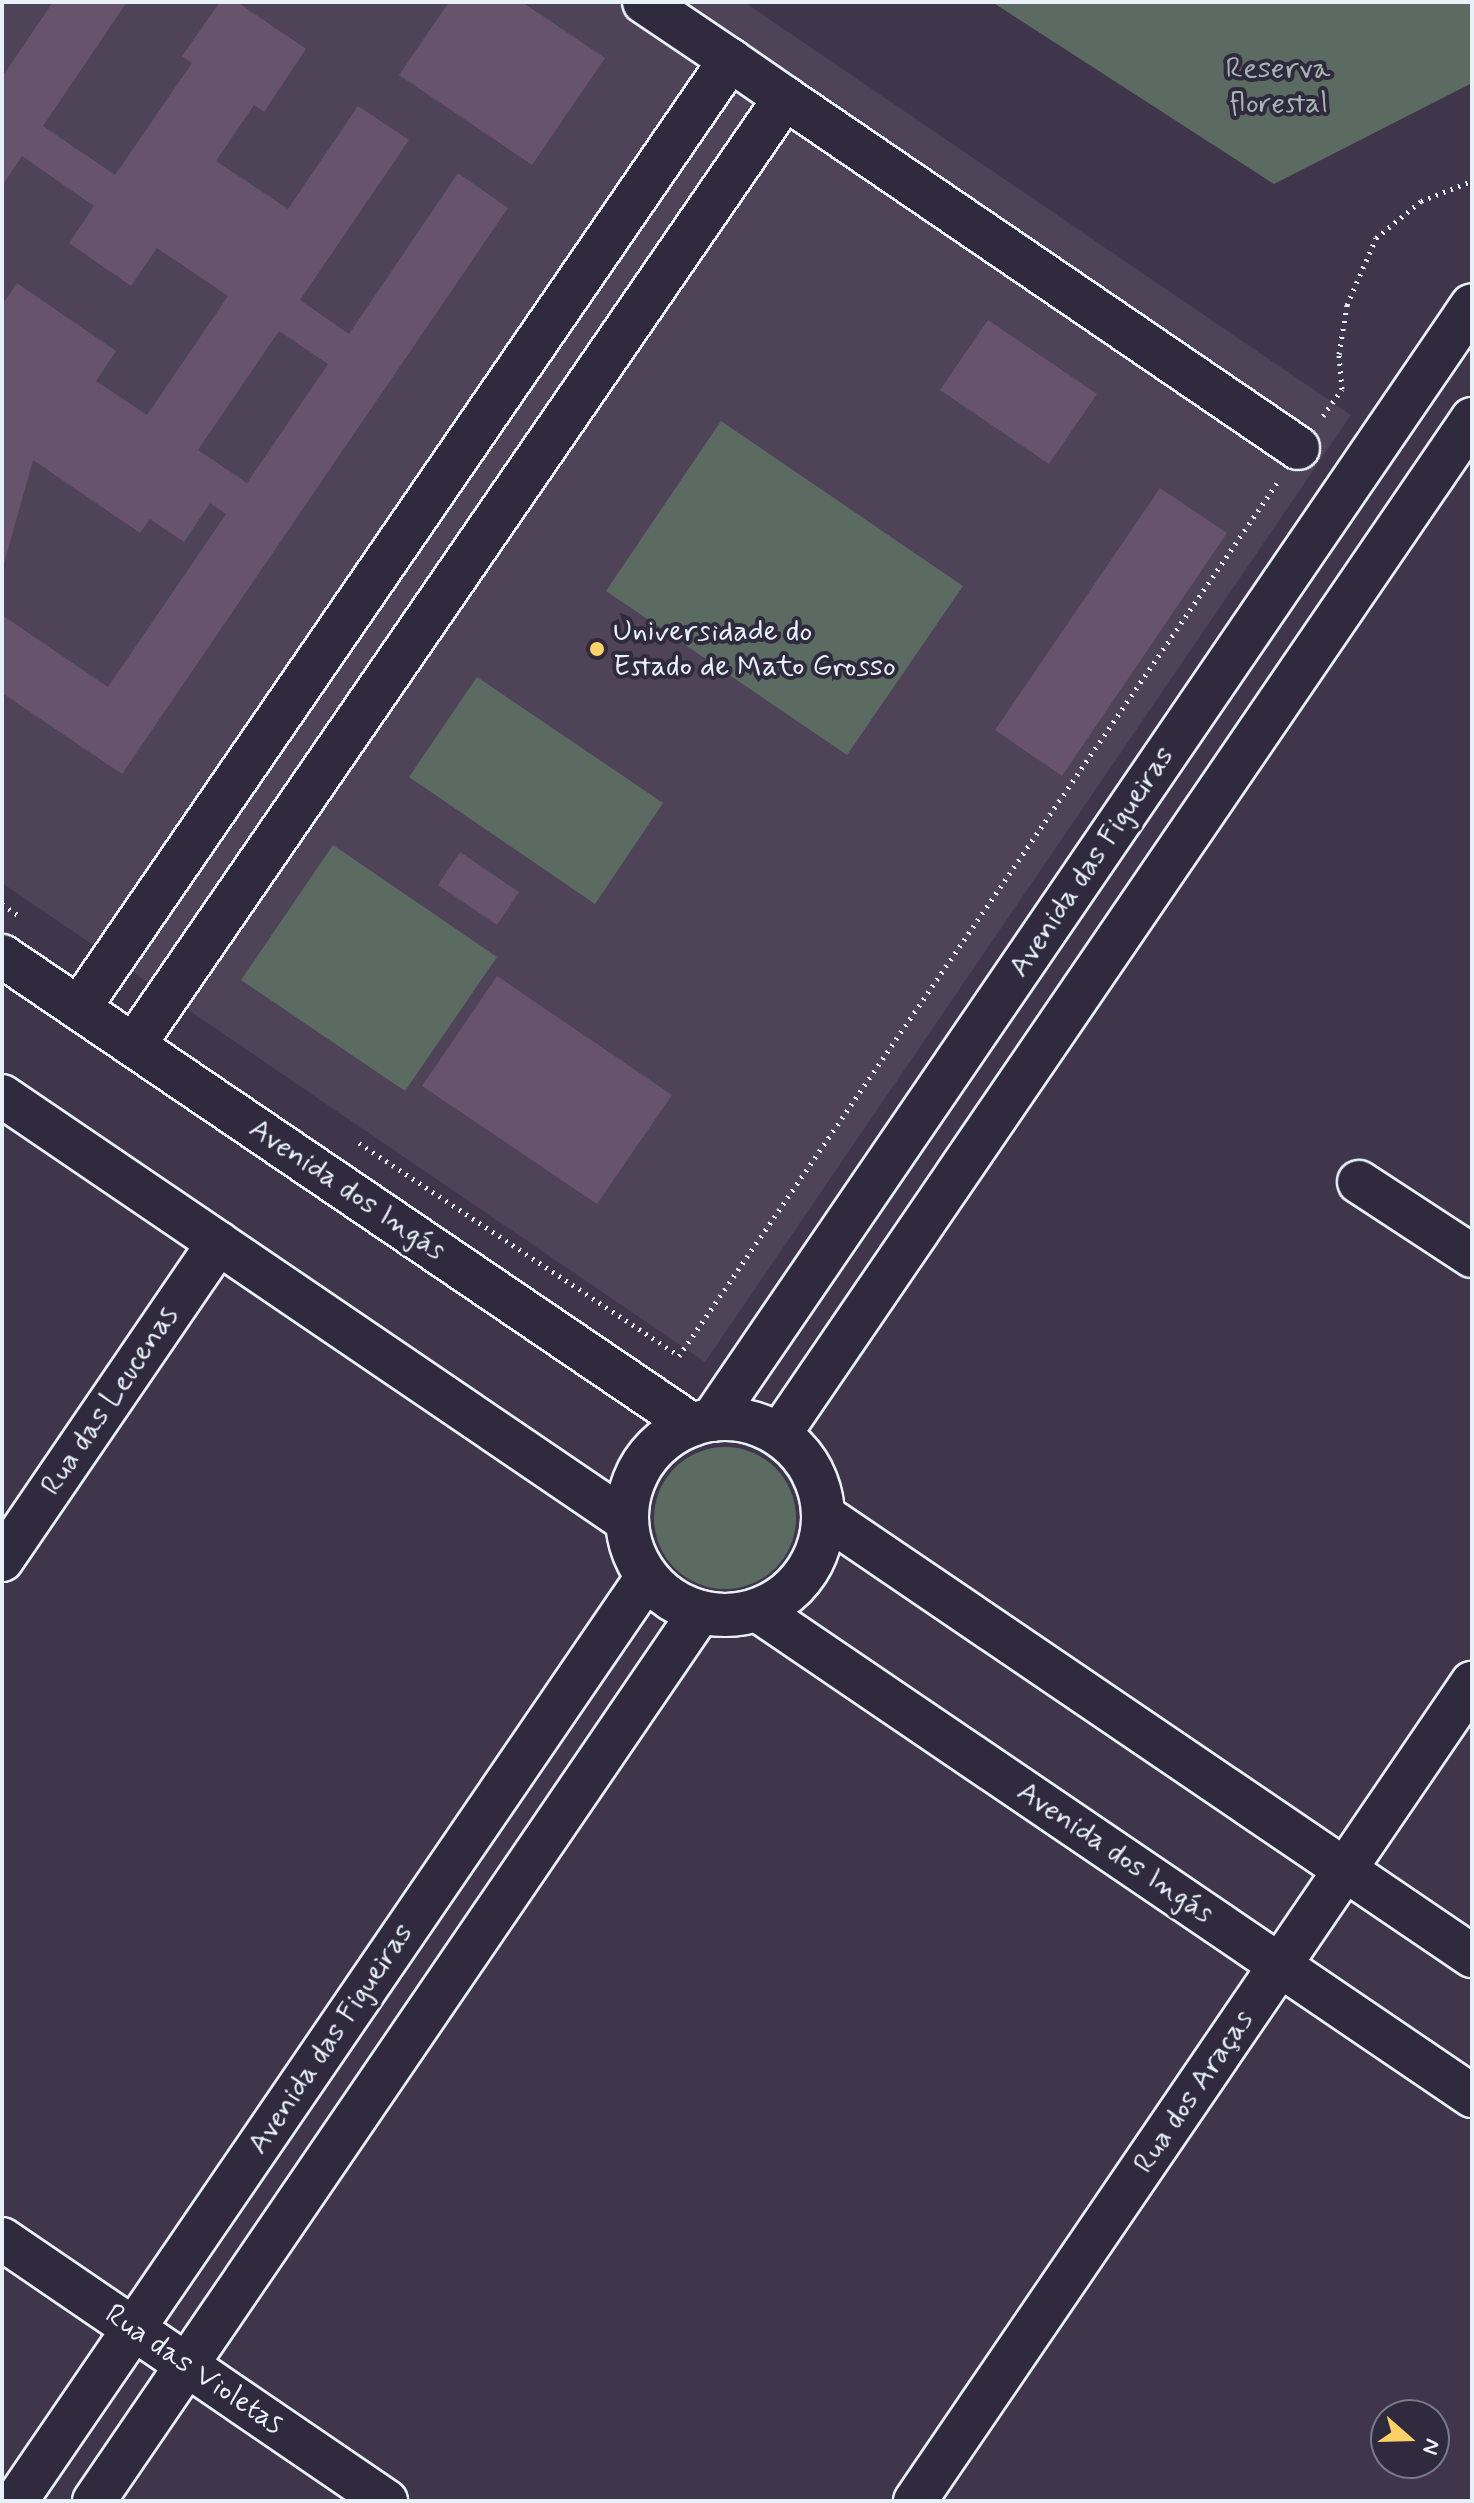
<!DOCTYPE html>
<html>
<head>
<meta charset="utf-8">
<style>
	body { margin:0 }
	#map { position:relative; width:1474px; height:2503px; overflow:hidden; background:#40364b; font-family:Mynerve,sans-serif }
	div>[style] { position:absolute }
	.built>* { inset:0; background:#4f4358 }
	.green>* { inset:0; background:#5c6b61 }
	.round { border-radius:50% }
	.building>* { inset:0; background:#67536b }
	.path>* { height:5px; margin-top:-2.5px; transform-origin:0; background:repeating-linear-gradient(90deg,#e8f1f8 0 2px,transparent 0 8px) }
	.roads { filter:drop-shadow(2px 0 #e8f1f8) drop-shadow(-2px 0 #e8f1f8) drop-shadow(0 2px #e8f1f8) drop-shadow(0 -2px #e8f1f8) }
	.minor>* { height:42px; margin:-21px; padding:0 21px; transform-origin:21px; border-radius:21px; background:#2f2a3d }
	.minor>.ring { margin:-21px; padding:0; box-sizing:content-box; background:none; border:42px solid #2f2a3d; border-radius:50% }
	.dots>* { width:22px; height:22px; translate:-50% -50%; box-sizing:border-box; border:4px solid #2f2a3d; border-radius:50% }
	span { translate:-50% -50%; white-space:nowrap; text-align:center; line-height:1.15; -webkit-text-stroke:8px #2f2a3d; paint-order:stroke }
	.park-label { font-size:30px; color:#a9b5b4 }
	.poi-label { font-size:30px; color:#e8f1f8 }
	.left { translate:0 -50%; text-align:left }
	.street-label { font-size:30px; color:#e8f1f8 }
	.frame { position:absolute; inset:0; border:4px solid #e8f1f8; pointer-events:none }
	.north { position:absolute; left:1370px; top:2399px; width:80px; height:80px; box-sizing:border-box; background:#2f2a3d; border:2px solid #797a88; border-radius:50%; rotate:110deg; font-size:22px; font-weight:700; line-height:32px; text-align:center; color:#e8f1f8 }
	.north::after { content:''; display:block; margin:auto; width:28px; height:36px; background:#ffd166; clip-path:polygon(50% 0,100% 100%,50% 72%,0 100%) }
</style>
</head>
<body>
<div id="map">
	<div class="built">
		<i style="clip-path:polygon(2px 2px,744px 2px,1351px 415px,705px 1362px,2px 883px)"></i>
	</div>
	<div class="green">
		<i style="clip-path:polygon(992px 2px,1472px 2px,1472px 83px,1274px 184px)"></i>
		<i style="clip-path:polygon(721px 421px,963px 586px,847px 755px,606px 591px)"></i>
		<i style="clip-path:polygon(477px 677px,663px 803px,595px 904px,409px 777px)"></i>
		<i style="clip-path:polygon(333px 845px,497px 957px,405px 1091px,241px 980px)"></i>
		<i class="round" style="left:654px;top:1447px;width:142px;height:142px"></i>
	</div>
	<div class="building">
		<i style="clip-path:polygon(evenodd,53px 2px,127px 2px,43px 126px,115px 175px,192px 63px,182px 56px,220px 2px,237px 2px,306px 49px,264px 112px,254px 105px,216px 161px,288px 209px,358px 106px,409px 140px,300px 300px,349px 334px,458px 173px,508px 208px,122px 774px,2px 693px,2px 615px,108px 687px,226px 514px,210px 503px,184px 542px,150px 519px,140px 533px,33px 460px,2px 571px,2px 305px,17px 283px,116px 351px,96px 381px,147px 415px,228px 296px,157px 248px,131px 286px,69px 243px,94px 206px,22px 156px,2px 186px,2px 77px,53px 2px,279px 331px,328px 364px,247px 483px,198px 450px,279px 331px)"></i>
		<i style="clip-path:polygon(449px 2px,522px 2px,605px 58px,532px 165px,399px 75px)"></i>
		<i style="clip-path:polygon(988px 320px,1097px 394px,1049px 464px,940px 390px)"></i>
		<i style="clip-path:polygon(1160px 488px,1227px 533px,1062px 776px,995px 730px)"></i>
		<i style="clip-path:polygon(460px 852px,519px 892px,497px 925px,438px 885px)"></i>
		<i style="clip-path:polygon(497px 976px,672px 1095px,597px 1204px,422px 1086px)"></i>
	</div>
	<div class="path">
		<i style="left:1323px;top:416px;width:33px;rotate:-55deg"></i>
		<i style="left:1342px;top:389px;width:35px;rotate:-95deg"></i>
		<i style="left:1339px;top:354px;width:50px;rotate:-80.7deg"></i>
		<i style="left:1347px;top:305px;width:73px;rotate:-66.6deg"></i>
		<i style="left:1376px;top:238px;width:58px;rotate:-39.4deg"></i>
		<i style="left:1421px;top:201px;width:55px;rotate:-21.4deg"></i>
		<i style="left:2px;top:904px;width:19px;rotate:35deg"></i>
		<i style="left:359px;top:1143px;width:384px;rotate:33.6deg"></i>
		<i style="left:679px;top:1356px;width:1058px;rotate:-55.59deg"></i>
	</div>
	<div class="roads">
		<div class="minor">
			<i style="left:644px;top:2px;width:104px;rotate:34deg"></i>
			<i style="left:785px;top:98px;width:621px;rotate:34.3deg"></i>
			<i style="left:2px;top:956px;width:834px;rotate:34.2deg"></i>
			<i style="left:79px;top:1008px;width:1150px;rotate:-55.52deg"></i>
			<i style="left:730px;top:60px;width:67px;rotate:34.6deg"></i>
			<i style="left:785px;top:98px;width:1149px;rotate:124.51deg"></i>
			<i style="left:2px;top:1096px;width:756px;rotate:34.22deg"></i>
			<i style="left:1359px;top:1182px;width:135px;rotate:33.2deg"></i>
			<i class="ring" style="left:627px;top:1419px;width:154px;height:154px"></i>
			<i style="left:712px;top:1420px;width:1349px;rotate:-55.72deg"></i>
			<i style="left:779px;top:1435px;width:1230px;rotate:-55.7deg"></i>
			<i style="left:823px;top:1515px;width:785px;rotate:34.2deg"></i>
			<i style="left:2px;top:1560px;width:384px;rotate:-55.7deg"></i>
			<i style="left:757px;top:1610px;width:865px;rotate:34.2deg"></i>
			<i style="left:2px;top:2239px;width:465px;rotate:34.3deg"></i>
			<i style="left:16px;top:2501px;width:1119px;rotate:-55.67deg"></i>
			<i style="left:94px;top:2501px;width:1076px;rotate:-55.72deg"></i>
			<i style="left:915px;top:2501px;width:990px;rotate:-55.75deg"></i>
		</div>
	</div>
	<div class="dots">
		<i style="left:597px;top:649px;background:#ffd166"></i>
	</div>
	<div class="park-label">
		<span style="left:1278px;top:86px">Reserva<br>florestal</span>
	</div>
	<div class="poi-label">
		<span class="left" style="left:613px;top:649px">Universidade do<br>Estado de Mato Grosso</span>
	</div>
	<div class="street-label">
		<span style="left:1092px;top:862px;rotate:-56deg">Avenida das Figueiras</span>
		<span style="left:347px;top:1190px;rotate:34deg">Avenida dos Ingás</span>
		<span style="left:110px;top:1401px;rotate:-56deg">Rua das Leucenas</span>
		<span style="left:1115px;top:1853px;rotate:34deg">Avenida dos Ingás</span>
		<span style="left:331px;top:2039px;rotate:-56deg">Avenida das Figueiras</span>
		<span style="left:1194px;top:2092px;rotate:-56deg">Rua dos Araças</span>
		<span style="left:194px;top:2370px;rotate:34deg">Rua das Violetas</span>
	</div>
	<div class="frame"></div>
	<div class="north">N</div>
</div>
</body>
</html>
